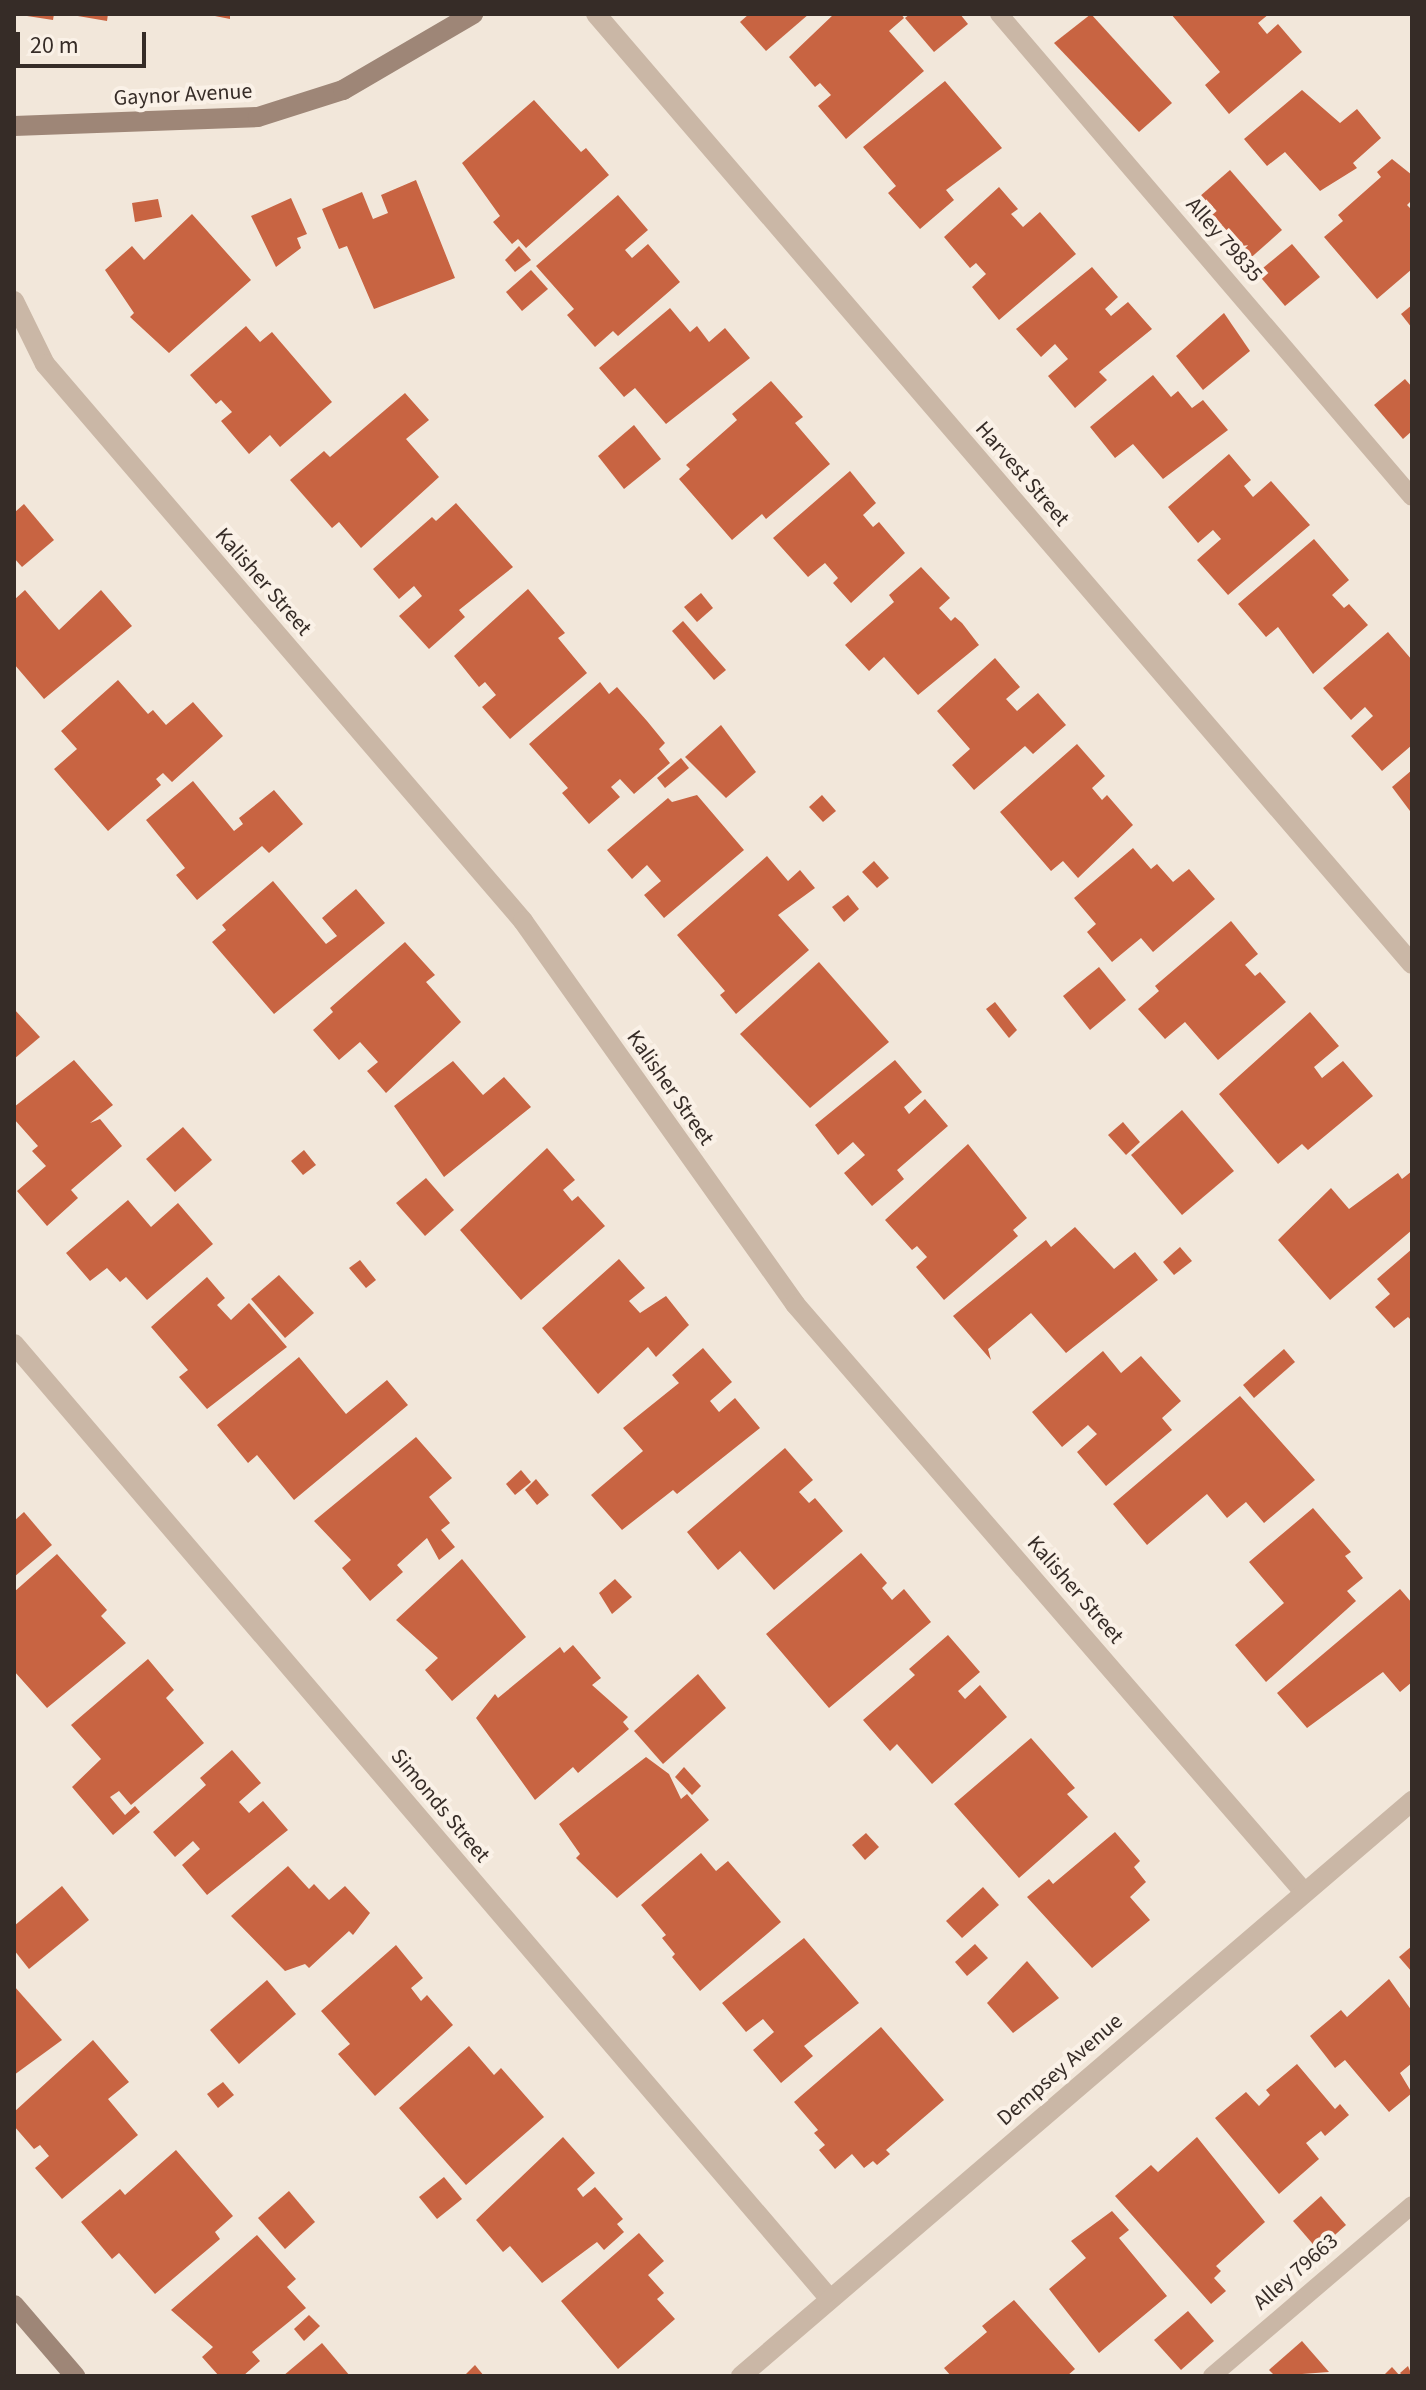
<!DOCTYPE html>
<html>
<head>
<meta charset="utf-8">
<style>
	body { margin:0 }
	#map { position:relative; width:1426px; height:2390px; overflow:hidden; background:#f2e7da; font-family:"Source Sans 3",sans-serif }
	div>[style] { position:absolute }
	.building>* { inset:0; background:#c86442 }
	.lane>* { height:18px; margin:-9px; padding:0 9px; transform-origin:9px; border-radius:9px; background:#cab7a6 }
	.street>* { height:20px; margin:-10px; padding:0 10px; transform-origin:10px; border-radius:10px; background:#cab7a6 }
	.secondary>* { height:20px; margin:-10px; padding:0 10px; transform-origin:10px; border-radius:10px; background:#9e8677 }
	span { translate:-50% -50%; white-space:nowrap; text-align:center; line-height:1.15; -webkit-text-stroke:8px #faf1e7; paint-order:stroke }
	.street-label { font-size:22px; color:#362c27 }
	.frame { position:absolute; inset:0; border:16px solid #362c27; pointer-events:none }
	.scale { position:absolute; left:16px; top:32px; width:130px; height:36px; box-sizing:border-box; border:4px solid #362c27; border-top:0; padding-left:10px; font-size:24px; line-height:28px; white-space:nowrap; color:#362c27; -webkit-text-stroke:6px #faf1e7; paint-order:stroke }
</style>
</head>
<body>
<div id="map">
	<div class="building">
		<i style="clip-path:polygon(14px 14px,54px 14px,53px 20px)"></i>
		<i style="clip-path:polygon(66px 14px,108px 14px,107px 21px)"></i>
		<i style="clip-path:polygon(205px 14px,230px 14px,230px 19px)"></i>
		<i style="clip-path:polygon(749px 14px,809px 14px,766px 51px,740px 22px)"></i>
		<i style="clip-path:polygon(834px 14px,901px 14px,904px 18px,889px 31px,924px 71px,846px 139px,818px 106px,831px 95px,820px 83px,815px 87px,789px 57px)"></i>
		<i style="clip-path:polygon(910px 14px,960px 14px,968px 24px,934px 52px,905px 18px)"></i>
		<i style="clip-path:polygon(1091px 14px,1172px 103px,1139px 132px,1054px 43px)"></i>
		<i style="clip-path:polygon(1171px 14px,1269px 14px,1258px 23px,1267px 34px,1278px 24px,1302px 52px,1229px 114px,1205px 85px,1220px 72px)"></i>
		<i style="clip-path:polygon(945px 81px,1002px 148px,946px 190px,954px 200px,920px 229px,888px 193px,896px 186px,863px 147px)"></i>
		<i style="clip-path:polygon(1302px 90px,1340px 123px,1357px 109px,1381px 138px,1353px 163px,1357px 168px,1320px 191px,1285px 152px,1267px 166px,1244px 139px)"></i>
		<i style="clip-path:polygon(534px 100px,581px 152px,586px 148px,609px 175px,526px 248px,518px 239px,512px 244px,493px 222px,500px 216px,462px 163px)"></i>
		<i style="clip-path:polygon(1392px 159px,1412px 175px,1412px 200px,1407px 205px,1412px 210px,1412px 269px,1377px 299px,1324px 237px,1343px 221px,1338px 215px,1381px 177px,1377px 172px)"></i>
		<i style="clip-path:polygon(1230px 170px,1282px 230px,1246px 262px,1199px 197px)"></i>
		<i style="clip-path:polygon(416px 180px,455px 278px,374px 309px,347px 246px,339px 249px,322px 209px,362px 192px,373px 219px,388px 213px,381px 195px)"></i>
		<i style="clip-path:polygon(999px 187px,1018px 209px,1011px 214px,1023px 227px,1040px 212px,1076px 254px,999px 320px,972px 287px,986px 274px,976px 263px,970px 268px,944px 237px)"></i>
		<i style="clip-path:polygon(618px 195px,648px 230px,625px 250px,632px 258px,648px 244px,680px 282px,618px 336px,613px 331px,595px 347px,567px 315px,574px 309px,536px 266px)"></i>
		<i style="clip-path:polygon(291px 198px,307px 234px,297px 238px,301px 248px,276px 267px,251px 216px)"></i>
		<i style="clip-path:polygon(158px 199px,162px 217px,135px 222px,132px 203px)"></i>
		<i style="clip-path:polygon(192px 214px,251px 280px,169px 353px,130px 317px,134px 313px,105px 270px,132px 246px,144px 260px)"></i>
		<i style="clip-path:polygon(1292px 244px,1320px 277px,1285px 306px,1257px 273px)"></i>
		<i style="clip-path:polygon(519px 246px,531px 260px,515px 272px,505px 260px)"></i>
		<i style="clip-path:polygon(1092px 267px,1118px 297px,1105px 309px,1111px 316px,1128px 302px,1152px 329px,1099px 372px,1107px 380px,1075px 408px,1048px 376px,1068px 359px,1055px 344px,1041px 357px,1016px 329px)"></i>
		<i style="clip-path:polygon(531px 270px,548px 289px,522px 311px,506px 292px)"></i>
		<i style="clip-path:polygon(1412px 305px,1412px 328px,1401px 314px)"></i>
		<i style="clip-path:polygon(670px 308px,690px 332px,697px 326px,709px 342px,725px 328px,750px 358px,666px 424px,635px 388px,624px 397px,599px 368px)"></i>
		<i style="clip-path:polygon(1224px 313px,1250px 351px,1203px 390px,1176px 356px)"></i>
		<i style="clip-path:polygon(246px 326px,260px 342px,272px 332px,332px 402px,280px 447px,270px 435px,249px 454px,221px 421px,232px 412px,221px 400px,216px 404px,190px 375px)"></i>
		<i style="clip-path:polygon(1153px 375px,1171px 397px,1178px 391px,1192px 408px,1203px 400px,1228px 430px,1163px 479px,1133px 444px,1115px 458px,1090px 427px)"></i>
		<i style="clip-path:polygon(1405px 379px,1412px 387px,1412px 431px,1403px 439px,1374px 405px)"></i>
		<i style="clip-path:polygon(771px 381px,803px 417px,795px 423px,830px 464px,766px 519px,762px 514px,732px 540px,679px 479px,690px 469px,686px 465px,737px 420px,732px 414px)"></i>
		<i style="clip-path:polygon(405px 393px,429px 420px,406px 439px,439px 477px,361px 548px,339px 522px,332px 528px,290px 480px,324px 451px,330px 457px)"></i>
		<i style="clip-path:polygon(634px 425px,661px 459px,624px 489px,598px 456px)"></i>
		<i style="clip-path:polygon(1229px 454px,1251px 480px,1244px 486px,1253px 497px,1271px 481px,1310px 525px,1228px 595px,1197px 560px,1221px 539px,1213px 530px,1198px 543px,1168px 507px)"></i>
		<i style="clip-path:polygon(850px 471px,876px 503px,863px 515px,873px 527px,879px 522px,905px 553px,851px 603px,833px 583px,838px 578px,825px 563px,808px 577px,773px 538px)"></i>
		<i style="clip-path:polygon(456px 503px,513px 567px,459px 610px,465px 617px,429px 649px,399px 616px,422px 596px,414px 586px,399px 599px,373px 569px,432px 517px,436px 521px)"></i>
		<i style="clip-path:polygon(24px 504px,54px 540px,22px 567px,14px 558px,14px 513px)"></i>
		<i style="clip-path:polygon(1314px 539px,1349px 580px,1332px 595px,1344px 608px,1349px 604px,1368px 625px,1313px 674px,1278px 627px,1266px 637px,1238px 604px)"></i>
		<i style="clip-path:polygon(921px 567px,950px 598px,939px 608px,951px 621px,955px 617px,962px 623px,979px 645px,918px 695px,884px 657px,869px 671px,845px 645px,894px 602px,889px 595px)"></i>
		<i style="clip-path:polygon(528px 589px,565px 633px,558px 638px,587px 673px,510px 739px,482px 707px,496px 695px,485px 682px,479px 687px,454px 656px)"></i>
		<i style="clip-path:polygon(25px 590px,59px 630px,101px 590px,132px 626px,44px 699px,14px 664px,14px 600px)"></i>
		<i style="clip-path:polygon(701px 593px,713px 608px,697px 622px,684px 607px)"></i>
		<i style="clip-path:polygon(683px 621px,726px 670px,714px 680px,672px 631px)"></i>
		<i style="clip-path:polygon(1388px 632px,1412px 660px,1412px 745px,1382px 771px,1351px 736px,1373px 716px,1365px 707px,1351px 720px,1323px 688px)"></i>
		<i style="clip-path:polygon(995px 658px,1020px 687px,1006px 699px,1017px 711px,1038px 693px,1066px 725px,1033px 754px,1025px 746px,974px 790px,952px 765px,970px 749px,937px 711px)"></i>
		<i style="clip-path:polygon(118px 680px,148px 714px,153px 710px,166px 725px,193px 702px,223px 736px,172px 782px,163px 773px,156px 779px,161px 785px,108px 831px,54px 769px,77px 749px,61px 731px)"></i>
		<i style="clip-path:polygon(600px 682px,609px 694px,617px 687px,647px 721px,665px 743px,659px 749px,670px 763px,634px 794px,620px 779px,611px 787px,620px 797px,589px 824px,562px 793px,568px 788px,529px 744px)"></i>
		<i style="clip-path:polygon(721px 725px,756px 772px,726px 798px,685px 757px)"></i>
		<i style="clip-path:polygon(1077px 744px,1105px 776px,1092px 788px,1102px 800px,1107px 795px,1133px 825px,1078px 878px,1063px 861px,1051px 871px,1000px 812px)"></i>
		<i style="clip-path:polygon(681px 758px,689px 768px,665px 788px,657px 778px)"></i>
		<i style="clip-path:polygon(1412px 770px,1412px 810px,1410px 811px,1392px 787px)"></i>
		<i style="clip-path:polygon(193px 781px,234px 831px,243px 824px,239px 818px,274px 790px,303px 824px,269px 853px,262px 846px,197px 900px,176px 875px,185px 868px,146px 820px)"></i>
		<i style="clip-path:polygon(697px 795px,744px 850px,664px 918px,644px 895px,661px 881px,647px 865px,632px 879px,607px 850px,668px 798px,672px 802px)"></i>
		<i style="clip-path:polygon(822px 795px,836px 811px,823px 822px,809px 807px)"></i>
		<i style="clip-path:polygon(1133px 848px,1151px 869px,1157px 864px,1173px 882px,1189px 869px,1215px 899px,1153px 952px,1141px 938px,1112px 962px,1087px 932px,1096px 924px,1074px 898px)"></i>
		<i style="clip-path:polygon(767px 856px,788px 881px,800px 870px,815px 888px,778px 915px,809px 950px,736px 1014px,720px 995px,725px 991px,677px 935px)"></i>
		<i style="clip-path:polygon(874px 861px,889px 878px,877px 888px,862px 872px)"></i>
		<i style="clip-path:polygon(273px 881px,326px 944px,337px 936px,322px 918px,356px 889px,385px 923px,274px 1014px,212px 942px,226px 930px,222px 925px)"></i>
		<i style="clip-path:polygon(848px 895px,859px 909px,844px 922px,832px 907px)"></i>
		<i style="clip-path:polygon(1231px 921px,1258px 954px,1245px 965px,1255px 976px,1260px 972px,1286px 1002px,1218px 1060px,1185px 1022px,1165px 1039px,1138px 1009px,1159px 991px,1155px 986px)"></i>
		<i style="clip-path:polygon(405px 942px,435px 975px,426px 982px,461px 1022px,386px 1093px,367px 1071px,378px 1062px,360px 1042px,339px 1060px,313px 1030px,333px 1012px,330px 1008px)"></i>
		<i style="clip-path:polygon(819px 962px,889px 1042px,810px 1108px,740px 1034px)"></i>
		<i style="clip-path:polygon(1099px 967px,1126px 1000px,1090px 1030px,1063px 996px)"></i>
		<i style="clip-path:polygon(995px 1002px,1017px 1030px,1009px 1038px,986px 1009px)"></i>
		<i style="clip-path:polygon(14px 1009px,40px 1037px,14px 1059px)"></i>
		<i style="clip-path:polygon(1310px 1012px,1339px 1046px,1314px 1067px,1322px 1078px,1343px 1061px,1373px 1096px,1308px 1150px,1302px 1144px,1278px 1164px,1219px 1094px)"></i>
		<i style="clip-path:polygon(74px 1060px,113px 1105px,90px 1123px,100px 1119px,122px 1146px,71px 1190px,78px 1198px,47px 1226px,17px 1191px,46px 1166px,32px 1151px,38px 1146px,14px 1119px,14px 1107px)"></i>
		<i style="clip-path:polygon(895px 1060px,922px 1092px,904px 1107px,909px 1114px,925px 1099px,948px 1126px,897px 1170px,904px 1179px,872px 1206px,844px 1173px,865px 1155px,853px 1142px,838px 1155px,815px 1125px)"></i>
		<i style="clip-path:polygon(453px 1061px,483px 1095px,504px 1077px,531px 1107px,444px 1177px,394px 1106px)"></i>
		<i style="clip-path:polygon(1182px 1110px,1234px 1171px,1182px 1215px,1131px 1155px)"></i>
		<i style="clip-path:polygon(1123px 1122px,1140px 1142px,1126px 1155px,1108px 1135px)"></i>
		<i style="clip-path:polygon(183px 1127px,212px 1160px,175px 1192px,146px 1159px)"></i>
		<i style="clip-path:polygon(968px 1144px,1027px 1218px,1013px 1230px,1018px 1236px,944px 1300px,916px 1267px,927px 1257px,917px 1246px,912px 1250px,885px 1220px)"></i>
		<i style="clip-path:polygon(547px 1148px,575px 1180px,563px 1190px,572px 1201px,578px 1196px,605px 1226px,521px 1300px,460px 1230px)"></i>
		<i style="clip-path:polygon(304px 1150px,316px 1165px,303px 1175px,291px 1161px)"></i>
		<i style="clip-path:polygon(1412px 1171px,1412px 1230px,1330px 1300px,1278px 1240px,1331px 1188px,1349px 1209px,1398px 1173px,1402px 1179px)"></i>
		<i style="clip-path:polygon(426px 1178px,454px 1210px,425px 1236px,396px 1203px)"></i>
		<i style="clip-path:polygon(128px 1200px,151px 1227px,178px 1203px,213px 1244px,147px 1300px,126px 1277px,120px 1282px,107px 1268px,90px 1281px,66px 1253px)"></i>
		<i style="clip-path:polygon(1075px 1227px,1114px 1269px,1135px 1252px,1158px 1280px,1066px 1353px,1031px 1313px,988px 1349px,991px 1360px,953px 1316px,1046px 1240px,1051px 1247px)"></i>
		<i style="clip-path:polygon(1180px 1247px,1192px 1261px,1174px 1275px,1163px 1262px)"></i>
		<i style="clip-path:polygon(1412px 1249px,1412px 1321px,1408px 1317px,1394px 1328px,1375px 1307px,1390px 1294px,1377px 1279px)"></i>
		<i style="clip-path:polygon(619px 1259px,645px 1288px,629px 1301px,640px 1313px,666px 1296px,689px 1325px,656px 1357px,648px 1347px,598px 1394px,542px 1328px)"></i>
		<i style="clip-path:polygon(360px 1260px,376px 1280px,366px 1288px,349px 1268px)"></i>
		<i style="clip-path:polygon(279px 1275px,314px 1313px,285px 1338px,251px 1299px)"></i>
		<i style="clip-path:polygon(207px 1277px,225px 1298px,217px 1305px,231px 1320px,249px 1303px,287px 1347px,207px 1409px,179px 1377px,188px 1370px,151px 1327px)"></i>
		<i style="clip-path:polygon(703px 1348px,732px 1382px,710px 1401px,719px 1412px,735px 1398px,760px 1428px,677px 1494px,673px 1490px,622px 1530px,591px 1495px,643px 1451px,623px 1428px,679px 1383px,672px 1375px)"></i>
		<i style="clip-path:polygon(1284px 1349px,1295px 1362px,1254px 1398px,1243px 1385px)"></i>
		<i style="clip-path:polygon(1103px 1351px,1121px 1373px,1141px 1356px,1181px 1401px,1162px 1418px,1172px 1430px,1106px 1486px,1077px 1452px,1097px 1434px,1088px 1425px,1062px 1447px,1032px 1412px)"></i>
		<i style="clip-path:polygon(299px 1357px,346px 1414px,387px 1380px,408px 1405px,294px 1500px,257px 1455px,248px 1463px,217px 1425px)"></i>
		<i style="clip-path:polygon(1240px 1396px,1315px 1480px,1264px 1523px,1246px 1502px,1227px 1518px,1207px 1494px,1147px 1545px,1113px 1504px)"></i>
		<i style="clip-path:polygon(416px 1437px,452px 1478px,429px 1497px,450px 1523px,441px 1530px,455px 1547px,439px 1560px,427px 1538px,397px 1565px,403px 1572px,370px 1601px,342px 1568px,351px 1560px,314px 1521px)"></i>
		<i style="clip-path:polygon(785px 1448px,813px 1480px,799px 1492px,809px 1503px,815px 1498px,843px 1531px,774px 1590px,740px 1551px,718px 1570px,687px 1532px)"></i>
		<i style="clip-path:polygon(521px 1470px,531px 1482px,515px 1495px,506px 1484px)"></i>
		<i style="clip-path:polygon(536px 1479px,549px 1495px,537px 1505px,525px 1490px)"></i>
		<i style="clip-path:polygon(1313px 1508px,1351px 1552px,1345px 1556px,1363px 1578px,1347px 1591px,1356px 1601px,1266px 1682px,1235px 1645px,1284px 1603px,1249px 1562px)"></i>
		<i style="clip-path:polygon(24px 1512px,52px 1545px,14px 1577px,14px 1521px)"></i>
		<i style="clip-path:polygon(861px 1553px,887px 1583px,882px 1588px,892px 1600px,904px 1589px,931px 1622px,829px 1708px,766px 1634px)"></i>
		<i style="clip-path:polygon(57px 1554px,107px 1610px,101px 1616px,126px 1643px,47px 1708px,14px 1671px,14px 1592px)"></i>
		<i style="clip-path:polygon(462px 1559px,526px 1637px,452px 1701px,425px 1670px,438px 1658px,396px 1620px)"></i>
		<i style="clip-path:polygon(615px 1579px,632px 1597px,612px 1614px,599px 1593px)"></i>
		<i style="clip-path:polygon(1400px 1589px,1412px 1603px,1412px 1682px,1400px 1692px,1383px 1672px,1307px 1728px,1277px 1693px)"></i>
		<i style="clip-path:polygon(948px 1635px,980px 1672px,958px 1691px,965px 1699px,980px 1685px,1007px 1717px,932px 1784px,897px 1744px,890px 1751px,863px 1720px,915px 1675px,909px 1669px)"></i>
		<i style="clip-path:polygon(573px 1645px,601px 1678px,592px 1685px,628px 1717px,623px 1722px,629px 1729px,578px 1773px,573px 1767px,535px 1800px,476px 1718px,495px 1694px,498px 1698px,560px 1647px,564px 1653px)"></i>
		<i style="clip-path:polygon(148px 1659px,174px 1690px,166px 1698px,204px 1743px,131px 1805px,119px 1791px,110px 1797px,125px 1815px,135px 1806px,140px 1812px,113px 1835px,72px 1787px,101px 1759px,71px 1725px)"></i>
		<i style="clip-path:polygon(698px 1674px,726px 1708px,663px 1764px,634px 1731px)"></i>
		<i style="clip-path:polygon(1031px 1738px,1075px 1788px,1067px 1794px,1088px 1817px,1019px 1878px,954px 1804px)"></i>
		<i style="clip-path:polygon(232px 1750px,261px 1783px,239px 1802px,249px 1813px,263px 1801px,288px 1830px,207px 1895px,182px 1865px,200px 1849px,193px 1841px,175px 1857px,153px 1832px,206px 1785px,200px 1778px)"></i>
		<i style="clip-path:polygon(646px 1757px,669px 1774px,681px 1799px,687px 1794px,709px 1820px,617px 1898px,576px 1858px,580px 1854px,559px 1824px)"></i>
		<i style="clip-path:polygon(684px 1767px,701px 1786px,692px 1795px,675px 1777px)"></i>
		<i style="clip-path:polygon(1115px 1832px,1140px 1861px,1134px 1867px,1146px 1882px,1130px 1897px,1150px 1920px,1092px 1968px,1027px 1897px,1049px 1879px,1053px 1884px)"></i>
		<i style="clip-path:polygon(866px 1833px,879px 1847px,865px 1860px,852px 1845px)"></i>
		<i style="clip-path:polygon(701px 1853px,716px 1871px,728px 1861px,781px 1922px,700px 1991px,672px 1957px,675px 1954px,662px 1938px,666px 1935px,641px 1905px)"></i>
		<i style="clip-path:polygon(288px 1866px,309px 1889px,314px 1884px,329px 1900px,345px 1886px,370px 1913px,353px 1935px,349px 1931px,309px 1968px,305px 1964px,285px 1971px,231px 1916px)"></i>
		<i style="clip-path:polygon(62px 1886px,89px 1920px,29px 1969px,14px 1950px,14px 1926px)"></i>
		<i style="clip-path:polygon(983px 1887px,999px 1905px,962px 1938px,946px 1921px)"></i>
		<i style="clip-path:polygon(804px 1938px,859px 2003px,804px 2046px,813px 2056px,781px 2083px,753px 2050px,774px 2032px,763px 2019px,746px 2032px,722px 2003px)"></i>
		<i style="clip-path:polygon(975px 1944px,988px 1958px,967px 1976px,955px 1962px)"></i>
		<i style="clip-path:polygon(396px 1945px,423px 1978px,411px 1988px,421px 2001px,427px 1995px,453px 2025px,375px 2096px,338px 2054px,350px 2044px,321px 2011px)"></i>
		<i style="clip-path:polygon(1412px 1946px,1412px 1972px,1399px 1957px)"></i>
		<i style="clip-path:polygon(1027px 1961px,1059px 1998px,1013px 2033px,987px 2003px)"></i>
		<i style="clip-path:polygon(1389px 1979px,1412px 2011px,1412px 2063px,1400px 2073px,1412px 2093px,1389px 2112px,1345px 2060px,1335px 2068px,1310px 2036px,1341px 2010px,1347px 2017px)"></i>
		<i style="clip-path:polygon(267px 1980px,296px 2014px,239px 2064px,210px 2030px)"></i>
		<i style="clip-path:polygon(14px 1986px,62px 2040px,14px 2075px)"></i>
		<i style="clip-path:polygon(881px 2027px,944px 2100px,886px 2150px,890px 2154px,877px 2165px,873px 2161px,864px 2168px,852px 2154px,835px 2169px,819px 2150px,825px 2145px,814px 2133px,818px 2130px,794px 2102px)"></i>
		<i style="clip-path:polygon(93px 2040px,129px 2082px,108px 2099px,138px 2135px,62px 2199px,35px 2168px,49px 2156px,40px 2145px,34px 2149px,14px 2126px,14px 2112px)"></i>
		<i style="clip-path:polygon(469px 2046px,494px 2075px,501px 2068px,544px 2117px,466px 2185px,399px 2108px)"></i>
		<i style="clip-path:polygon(1297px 2064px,1335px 2109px,1340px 2104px,1349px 2115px,1325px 2136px,1321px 2131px,1306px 2143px,1319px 2159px,1279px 2194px,1215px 2118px,1246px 2092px,1259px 2106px,1270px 2095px,1266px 2090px)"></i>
		<i style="clip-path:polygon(223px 2082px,234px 2095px,218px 2108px,207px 2094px)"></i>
		<i style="clip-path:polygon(563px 2137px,595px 2173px,577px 2189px,583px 2197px,595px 2187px,623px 2219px,617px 2224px,624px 2232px,604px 2250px,597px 2242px,542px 2283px,510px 2246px,503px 2252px,476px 2220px)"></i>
		<i style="clip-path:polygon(1197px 2137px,1265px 2222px,1216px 2266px,1221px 2271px,1214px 2278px,1226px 2291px,1211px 2304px,1115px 2196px,1151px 2165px,1158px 2172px)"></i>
		<i style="clip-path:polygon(176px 2150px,233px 2216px,215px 2232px,220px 2239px,155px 2294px,119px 2253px,112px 2259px,81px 2222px,120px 2189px,125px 2195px)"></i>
		<i style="clip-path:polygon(444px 2177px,462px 2199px,437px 2219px,419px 2197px)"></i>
		<i style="clip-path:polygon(289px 2191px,315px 2222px,285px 2249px,258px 2218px)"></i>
		<i style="clip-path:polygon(1321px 2196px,1346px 2225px,1318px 2250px,1293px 2221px)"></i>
		<i style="clip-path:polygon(1112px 2211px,1129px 2230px,1119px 2238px,1167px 2296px,1099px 2353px,1049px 2289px,1086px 2258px,1071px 2241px)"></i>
		<i style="clip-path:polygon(639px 2233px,664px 2261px,648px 2275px,664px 2293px,657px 2299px,675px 2319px,618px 2369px,561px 2301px)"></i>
		<i style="clip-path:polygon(257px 2235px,296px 2279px,287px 2287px,306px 2308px,252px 2352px,260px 2361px,243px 2376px,219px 2376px,202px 2357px,213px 2347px,171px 2310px)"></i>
		<i style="clip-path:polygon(1014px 2300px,1075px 2369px,1067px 2376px,951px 2376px,944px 2368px,987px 2332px,982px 2326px)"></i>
		<i style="clip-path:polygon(1188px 2311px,1214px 2341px,1181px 2370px,1154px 2340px)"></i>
		<i style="clip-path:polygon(309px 2315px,320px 2326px,304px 2341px,294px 2329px)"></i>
		<i style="clip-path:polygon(1302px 2341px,1329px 2372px,1275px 2376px,1269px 2370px)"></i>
		<i style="clip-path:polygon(322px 2343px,350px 2376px,283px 2376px)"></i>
		<i style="clip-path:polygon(475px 2365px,484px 2376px,464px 2376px)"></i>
		<i style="clip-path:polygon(1408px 2366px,1412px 2376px,1403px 2376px,1400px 2373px)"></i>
		<i style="clip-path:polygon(1392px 2367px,1400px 2376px,1383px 2376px)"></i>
	</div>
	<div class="lane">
		<i style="left:999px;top:14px;width:635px;rotate:49.47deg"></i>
		<i style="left:1212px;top:2376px;width:263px;rotate:-40.5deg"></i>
	</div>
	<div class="street">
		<i style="left:596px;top:14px;width:1252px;rotate:49.34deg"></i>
		<i style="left:14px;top:301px;width:70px;rotate:63.8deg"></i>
		<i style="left:45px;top:364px;width:734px;rotate:49.36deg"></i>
		<i style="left:523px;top:921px;width:470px;rotate:54.6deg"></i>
		<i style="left:795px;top:1304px;width:778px;rotate:49.12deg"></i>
		<i style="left:14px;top:1344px;width:1256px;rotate:49.49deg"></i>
		<i style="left:741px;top:2376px;width:884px;rotate:-40.59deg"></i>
	</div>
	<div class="secondary">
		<i style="left:14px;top:126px;width:244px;rotate:-2.1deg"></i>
		<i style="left:258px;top:117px;width:89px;rotate:-17.6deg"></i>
		<i style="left:343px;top:90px;width:151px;rotate:-30.3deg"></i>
		<i style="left:14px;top:2305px;width:94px;rotate:49.3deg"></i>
	</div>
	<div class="street-label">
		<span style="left:183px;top:95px;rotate:-3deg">Gaynor Avenue</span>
		<span style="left:1224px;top:240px;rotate:49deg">Alley 79835</span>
		<span style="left:1022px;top:474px;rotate:49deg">Harvest Street</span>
		<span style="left:263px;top:582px;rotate:49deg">Kalisher Street</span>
		<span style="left:670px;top:1088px;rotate:55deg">Kalisher Street</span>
		<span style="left:1075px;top:1590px;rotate:49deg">Kalisher Street</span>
		<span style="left:440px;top:1806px;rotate:50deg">Simonds Street</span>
		<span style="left:1060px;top:2070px;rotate:-41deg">Dempsey Avenue</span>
		<span style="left:1296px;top:2272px;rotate:-41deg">Alley 79663</span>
	</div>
	<div class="frame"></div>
	<div class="scale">20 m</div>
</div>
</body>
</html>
